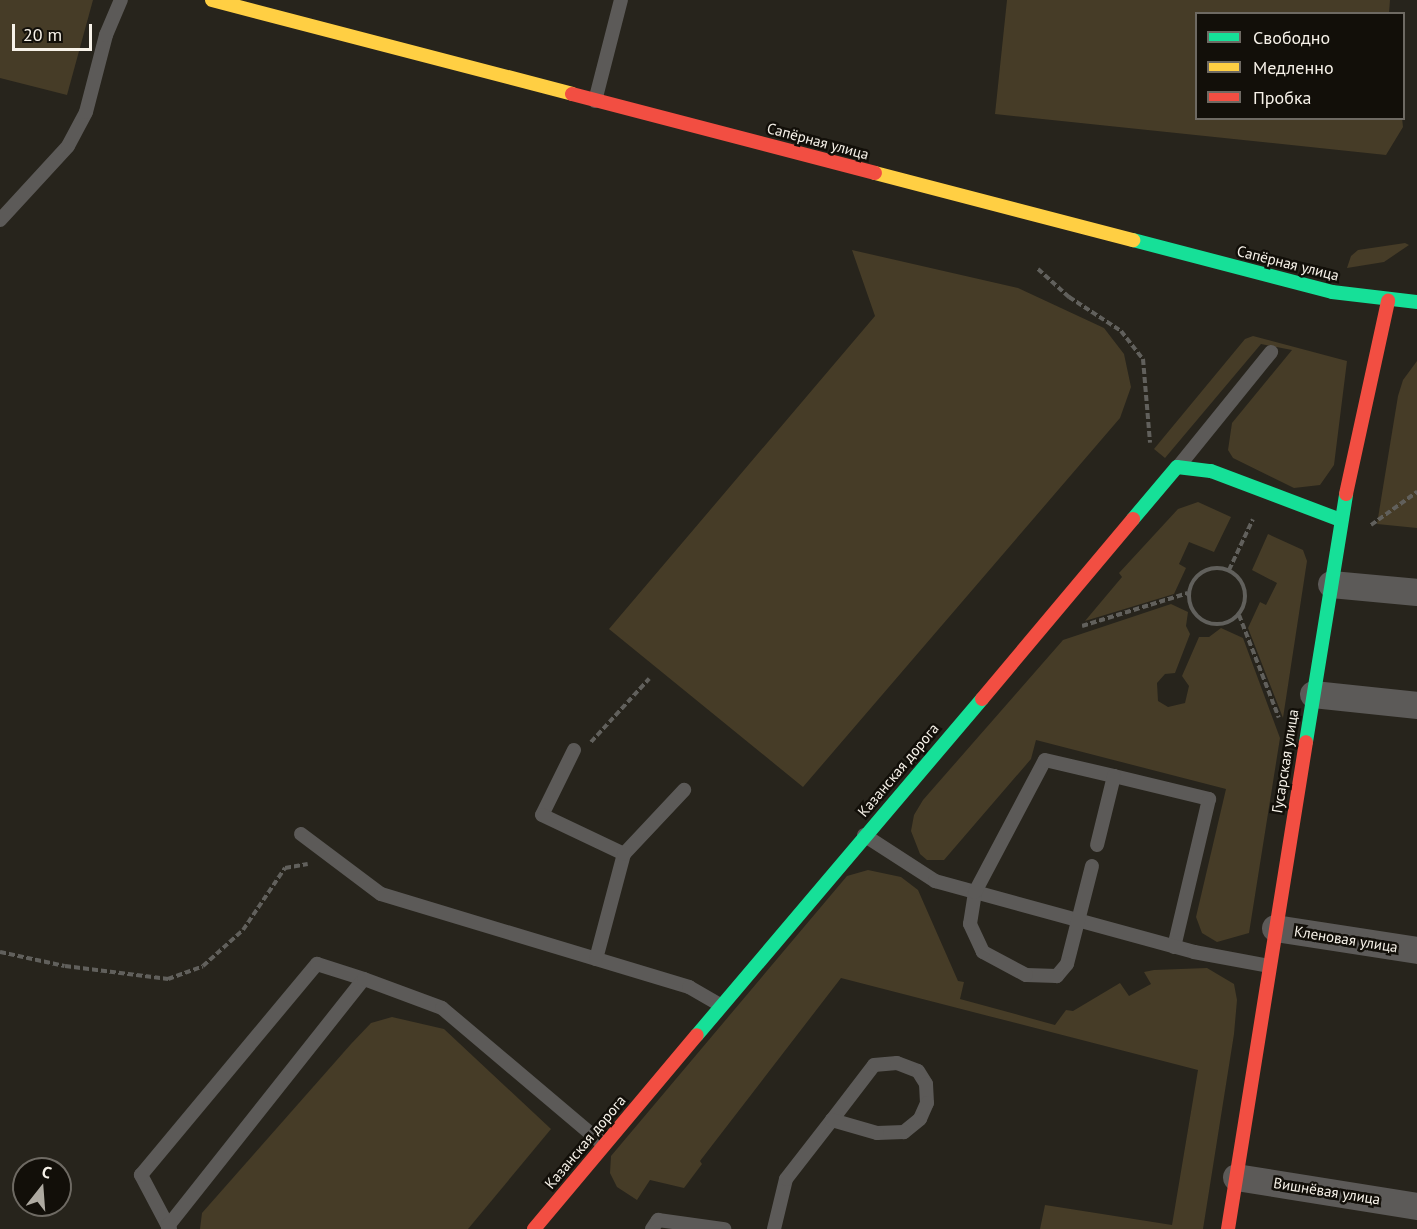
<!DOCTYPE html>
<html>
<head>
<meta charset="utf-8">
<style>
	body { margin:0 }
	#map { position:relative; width:1417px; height:1229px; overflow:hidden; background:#27241c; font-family:"PT Sans",sans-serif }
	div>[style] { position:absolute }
	.green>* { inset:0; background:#463c27 }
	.path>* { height:4px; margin-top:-2px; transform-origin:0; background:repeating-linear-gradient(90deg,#61605c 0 6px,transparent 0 9px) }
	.path>.ring { margin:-2px; padding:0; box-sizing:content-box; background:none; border:4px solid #61605c; border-radius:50% }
	.lane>* { height:14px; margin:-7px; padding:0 7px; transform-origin:7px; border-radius:7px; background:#5c5a58 }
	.street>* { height:27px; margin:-13.5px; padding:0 13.5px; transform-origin:13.5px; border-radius:13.5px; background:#5c5a58 }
	.fast>* { height:14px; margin:-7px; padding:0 7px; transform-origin:7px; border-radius:7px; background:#16e098 }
	.slow>* { height:14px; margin:-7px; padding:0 7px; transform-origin:7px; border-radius:7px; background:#ffcf43 }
	.jam>* { height:14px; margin:-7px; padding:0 7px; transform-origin:7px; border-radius:7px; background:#f24e42 }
	span { translate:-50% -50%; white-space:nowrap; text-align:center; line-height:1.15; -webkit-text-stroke:5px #120f09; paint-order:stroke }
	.street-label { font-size:15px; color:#f7f2e9 }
	.legend { position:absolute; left:1195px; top:12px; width:210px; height:108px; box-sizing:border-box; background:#120f09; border:2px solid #6e6a63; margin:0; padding:8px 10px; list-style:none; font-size:18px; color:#f7f2e9 }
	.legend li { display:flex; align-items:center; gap:12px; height:30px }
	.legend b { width:30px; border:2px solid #6e6a63 }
	.north { position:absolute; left:12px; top:1157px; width:60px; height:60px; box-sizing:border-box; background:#120f09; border:2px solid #6e6a63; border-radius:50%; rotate:17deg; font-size:16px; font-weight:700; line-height:24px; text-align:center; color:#f7f2e9 }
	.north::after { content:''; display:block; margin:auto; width:21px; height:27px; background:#aeaaa1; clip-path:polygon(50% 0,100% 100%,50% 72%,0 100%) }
	.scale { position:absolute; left:12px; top:24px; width:80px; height:27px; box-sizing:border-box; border:3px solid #f7f2e9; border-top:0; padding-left:8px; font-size:18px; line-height:21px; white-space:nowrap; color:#f7f2e9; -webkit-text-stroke:4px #120f09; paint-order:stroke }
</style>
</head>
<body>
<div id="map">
	<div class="green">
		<i style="clip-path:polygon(0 0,93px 0,67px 95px,0 78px)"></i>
		<i style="clip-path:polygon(1007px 0,1390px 0,1389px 13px,1196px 14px,1196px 118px,1402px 118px,1403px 127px,1386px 155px,995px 114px)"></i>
		<i style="clip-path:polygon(1405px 243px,1409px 245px,1384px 262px,1347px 268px,1351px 256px,1358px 250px)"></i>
		<i style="clip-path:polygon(852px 250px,1018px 288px,1104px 328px,1124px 354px,1131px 387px,1120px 418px,803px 787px,609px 629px,875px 316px)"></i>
		<i style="clip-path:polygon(1253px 336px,1347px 361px,1334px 465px,1320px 485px,1294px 488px,1233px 458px,1228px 450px,1232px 423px,1292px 350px,1261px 344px,1165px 458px,1154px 449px,1245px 339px)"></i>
		<i style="clip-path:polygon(1417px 361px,1417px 528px,1377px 524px,1398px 396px,1403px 380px)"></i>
		<i style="clip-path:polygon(1198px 502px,1231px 517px,1214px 552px,1189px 542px,1179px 564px,1186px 568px,1174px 594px,1085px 621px,1122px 577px,1119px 573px,1178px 509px)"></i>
		<i style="clip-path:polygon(1268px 534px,1303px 550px,1307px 561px,1283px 718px,1248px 628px,1260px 602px,1266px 605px,1277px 583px,1252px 570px)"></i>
		<i style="clip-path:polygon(1171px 604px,1188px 612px,1186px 626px,1190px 634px,1175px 673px,1165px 674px,1157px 683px,1158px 701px,1168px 707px,1185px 703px,1189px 686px,1182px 676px,1199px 637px,1209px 637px,1221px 628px,1243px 638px,1280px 738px,1249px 933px,1217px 942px,1202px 933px,1196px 917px,1226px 789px,1036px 740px,1031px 759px,944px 860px,927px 860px,920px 854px,911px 831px,914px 815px,923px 800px,1063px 640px)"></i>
		<i style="clip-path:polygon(868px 870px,901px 877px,918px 890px,958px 981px,964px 982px,960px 999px,1055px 1025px,1066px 1010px,1073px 1011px,1120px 983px,1129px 996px,1151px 984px,1144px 972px,1154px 970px,1207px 968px,1234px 984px,1237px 1000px,1234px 1034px,1203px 1229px,1040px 1229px,1045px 1205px,1172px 1225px,1198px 1070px,841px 978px,700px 1161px,702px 1164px,684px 1188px,650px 1180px,637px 1200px,617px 1187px,610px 1173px,611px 1156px,847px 876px)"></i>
		<i style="clip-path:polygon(392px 1017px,444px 1029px,551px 1129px,468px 1229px,200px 1229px,202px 1213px,351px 1044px,371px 1023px)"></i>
	</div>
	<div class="path">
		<i style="left:1038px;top:269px;width:42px;rotate:42.1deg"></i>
		<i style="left:1069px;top:297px;width:62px;rotate:33.2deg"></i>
		<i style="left:1121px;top:331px;width:36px;rotate:52deg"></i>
		<i style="left:1143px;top:359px;width:84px;rotate:85.2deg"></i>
		<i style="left:1371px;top:525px;width:57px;rotate:-35.7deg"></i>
		<i class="ring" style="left:1189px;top:568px;width:52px;height:52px"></i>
		<i style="left:1229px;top:570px;width:56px;rotate:-64.8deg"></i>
		<i style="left:1239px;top:615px;width:110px;rotate:68.8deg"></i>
		<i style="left:1082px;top:626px;width:111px;rotate:-17.3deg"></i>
		<i style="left:591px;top:742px;width:86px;rotate:-47.4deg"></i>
		<i style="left:0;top:952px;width:66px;rotate:12.2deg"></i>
		<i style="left:65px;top:966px;width:104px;rotate:7.2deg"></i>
		<i style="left:168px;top:979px;width:37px;rotate:-20deg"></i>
		<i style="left:203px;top:966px;width:54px;rotate:-42deg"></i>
		<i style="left:243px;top:930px;width:75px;rotate:-55.9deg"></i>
		<i style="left:285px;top:868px;width:23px;rotate:-10deg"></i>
	</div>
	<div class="lane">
		<i style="left:595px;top:101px;width:104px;rotate:-75.6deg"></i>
		<i style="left:0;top:220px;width:100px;rotate:-47.4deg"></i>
		<i style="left:68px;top:146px;width:38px;rotate:-62deg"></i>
		<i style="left:86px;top:112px;width:80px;rotate:-75.4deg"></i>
		<i style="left:106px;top:35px;width:38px;rotate:-67deg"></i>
		<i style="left:1178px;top:467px;width:148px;rotate:-51deg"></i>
		<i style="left:574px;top:750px;width:72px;rotate:116.2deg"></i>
		<i style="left:542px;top:815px;width:91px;rotate:25.4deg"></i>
		<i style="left:1114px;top:776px;width:98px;rotate:13.6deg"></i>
		<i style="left:1209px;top:799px;width:152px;rotate:103.3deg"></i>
		<i style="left:301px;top:834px;width:100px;rotate:36.9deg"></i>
		<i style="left:381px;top:894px;width:322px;rotate:16.8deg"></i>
		<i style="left:689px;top:987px;width:36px;rotate:30deg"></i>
		<i style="left:864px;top:835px;width:85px;rotate:32.9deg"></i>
		<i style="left:935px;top:881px;width:269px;rotate:15.3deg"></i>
		<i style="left:1194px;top:952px;width:76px;rotate:10.6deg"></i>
		<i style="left:1092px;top:866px;width:101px;rotate:104.3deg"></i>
		<i style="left:1067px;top:964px;width:16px;rotate:130deg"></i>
		<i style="left:1057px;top:976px;width:31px;rotate:-178deg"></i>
		<i style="left:1026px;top:975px;width:49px;rotate:-151.9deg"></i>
		<i style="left:983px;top:952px;width:31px;rotate:-115deg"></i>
		<i style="left:970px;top:924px;width:32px;rotate:-81deg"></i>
		<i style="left:975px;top:892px;width:149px;rotate:-62.1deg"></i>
		<i style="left:1045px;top:760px;width:71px;rotate:13.1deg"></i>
		<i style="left:1114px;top:776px;width:71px;rotate:103.8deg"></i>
		<i style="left:596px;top:959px;width:109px;rotate:-75.1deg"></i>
		<i style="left:624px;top:854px;width:88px;rotate:-46.8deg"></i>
		<i style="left:168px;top:1226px;width:58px;rotate:-117.9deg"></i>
		<i style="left:141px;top:1175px;width:275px;rotate:-50.2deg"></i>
		<i style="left:317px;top:964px;width:49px;rotate:17.7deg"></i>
		<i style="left:170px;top:1229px;width:4px;rotate:-124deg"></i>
		<i style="left:168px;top:1226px;width:315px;rotate:-51.6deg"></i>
		<i style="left:364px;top:979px;width:83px;rotate:20.4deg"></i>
		<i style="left:442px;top:1008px;width:212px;rotate:40.2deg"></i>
		<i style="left:652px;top:1229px;width:11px;rotate:-56deg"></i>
		<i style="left:658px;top:1220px;width:67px;rotate:7.8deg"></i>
		<i style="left:774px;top:1229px;width:51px;rotate:-76.5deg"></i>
		<i style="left:786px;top:1179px;width:75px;rotate:-52.1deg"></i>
		<i style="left:832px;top:1120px;width:69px;rotate:-52.6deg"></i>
		<i style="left:874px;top:1065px;width:23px;rotate:-5deg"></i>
		<i style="left:897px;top:1063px;width:22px;rotate:21deg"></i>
		<i style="left:918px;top:1071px;width:15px;rotate:58deg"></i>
		<i style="left:926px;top:1084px;width:19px;rotate:87deg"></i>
		<i style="left:927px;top:1103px;width:17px;rotate:114deg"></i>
		<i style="left:920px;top:1119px;width:21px;rotate:141deg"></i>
		<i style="left:904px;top:1132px;width:27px;rotate:178deg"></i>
		<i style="left:877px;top:1133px;width:47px;rotate:-163.9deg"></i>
	</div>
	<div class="street">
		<i style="left:1331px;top:584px;width:86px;rotate:5.3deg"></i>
		<i style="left:1313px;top:694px;width:105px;rotate:6deg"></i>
		<i style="left:1275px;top:928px;width:144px;rotate:8.8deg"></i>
		<i style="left:1236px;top:1177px;width:183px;rotate:9.1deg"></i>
	</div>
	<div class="fast">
		<i style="left:1133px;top:240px;width:206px;rotate:14.6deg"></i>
		<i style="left:1332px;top:292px;width:86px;rotate:6.7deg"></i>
		<i style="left:1133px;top:519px;width:68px;rotate:-49.8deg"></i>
		<i style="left:1177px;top:467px;width:34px;rotate:7deg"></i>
		<i style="left:1211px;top:471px;width:139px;rotate:20.7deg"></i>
		<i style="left:1306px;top:742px;width:251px;rotate:-80.8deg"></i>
		<i style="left:697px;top:1035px;width:441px;rotate:-49.7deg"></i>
	</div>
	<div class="slow">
		<i style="left:212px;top:0;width:372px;rotate:14.6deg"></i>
		<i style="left:875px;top:173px;width:267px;rotate:14.6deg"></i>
	</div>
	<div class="jam">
		<i style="left:572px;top:94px;width:313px;rotate:14.6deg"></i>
		<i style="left:1346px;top:494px;width:198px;rotate:-77.7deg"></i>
		<i style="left:982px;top:699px;width:235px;rotate:-50deg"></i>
		<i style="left:534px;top:1229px;width:253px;rotate:-50deg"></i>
		<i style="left:1228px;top:1229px;width:493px;rotate:-80.9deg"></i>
	</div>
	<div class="street-label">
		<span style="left:818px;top:141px;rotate:15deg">Сапёрная улица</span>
		<span style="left:1288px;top:263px;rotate:14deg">Сапёрная улица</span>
		<span style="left:1285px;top:761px;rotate:-81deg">Гусарская улица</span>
		<span style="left:898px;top:770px;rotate:-50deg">Казанская дорога</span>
		<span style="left:1346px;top:939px;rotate:9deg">Кленовая улица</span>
		<span style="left:585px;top:1142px;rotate:-50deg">Казанская дорога</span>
		<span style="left:1327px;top:1191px;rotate:9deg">Вишнёвая улица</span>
	</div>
	<ul class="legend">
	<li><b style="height:8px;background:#16e098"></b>Свободно</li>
	<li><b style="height:8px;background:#ffcf43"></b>Медленно</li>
	<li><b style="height:8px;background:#f24e42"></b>Пробка</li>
	</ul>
	<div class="north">С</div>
	<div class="scale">20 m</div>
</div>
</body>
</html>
